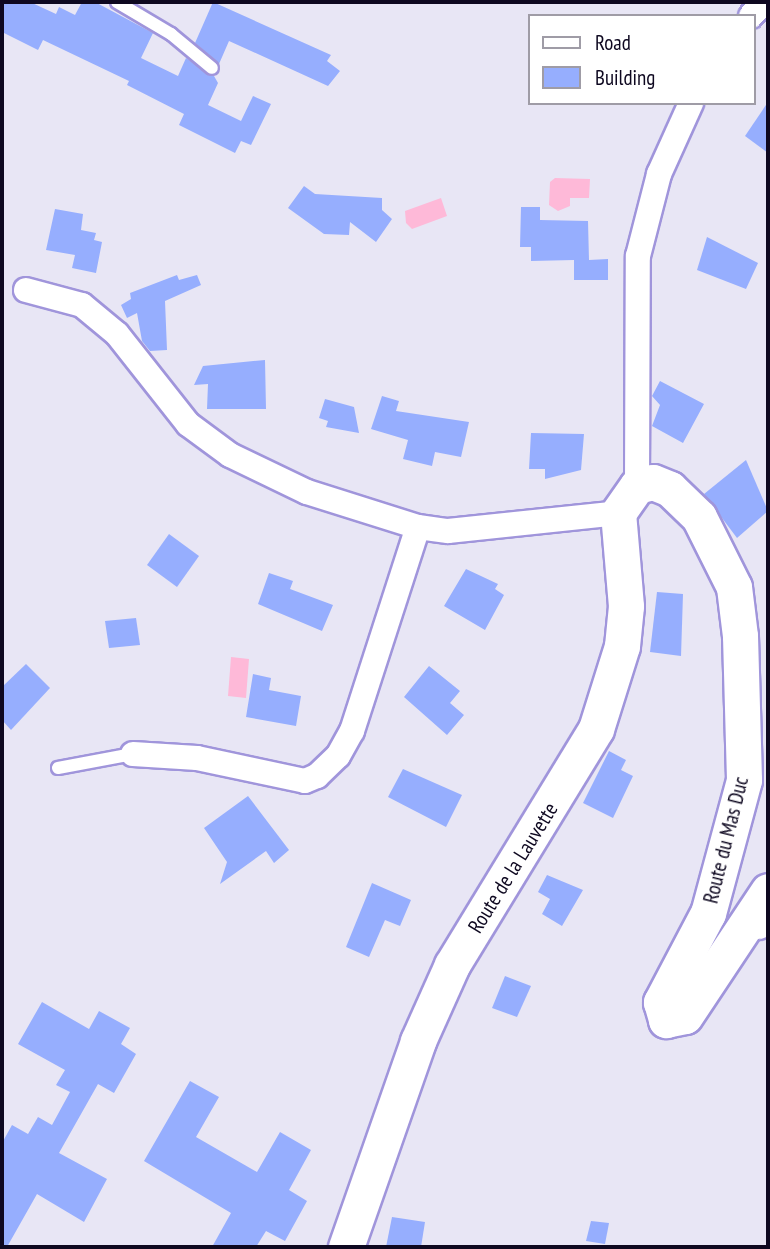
<!DOCTYPE html>
<html>
<head>
<meta charset="utf-8">
<style>
	body { margin:0 }
	#map { position:relative; width:770px; height:1249px; overflow:hidden; background:#e8e6f5; font-family:"PT Sans Narrow",sans-serif }
	div>[style] { position:absolute }
	.water>* { inset:0; background:#feb9d8 }
	.building>* { inset:0; background:#96aefe }
	.roads { filter:drop-shadow(2px 0 #a095db) drop-shadow(-2px 0 #a095db) drop-shadow(0 2px #a095db) drop-shadow(0 -2px #a095db) }
	.lane>* { height:12px; margin:-6px; padding:0 6px; transform-origin:6px; border-radius:6px; background:#fff }
	.street>* { height:24px; margin:-12px; padding:0 12px; transform-origin:12px; border-radius:12px; background:#fff }
	.secondary>* { height:35px; margin:-17.5px; padding:0 17.5px; transform-origin:17.5px; border-radius:17.5px; background:#fff }
	span { translate:-50% -50%; white-space:nowrap; text-align:center; line-height:1.15; -webkit-text-stroke:7px #fff; paint-order:stroke }
	.street-label { font-size:21px; color:#0e0820 }
	.frame { position:absolute; inset:0; border:4px solid #0e0820; pointer-events:none }
	.legend { position:absolute; left:528px; top:14px; width:228px; height:91px; box-sizing:border-box; background:#fff; border:2px solid #9f9ca6; margin:0; padding:9px 12px; list-style:none; font-size:21px; color:#0e0820 }
	.legend li { display:flex; align-items:center; gap:14px; height:35px }
	.legend b { width:35px; border:2px solid #9f9ca6 }
</style>
</head>
<body>
<div id="map">
	<div class="water">
		<i style="clip-path:polygon(555px 178px,590px 179px,589px 198px,570px 198px,570px 206px,558px 211px,549px 205px,550px 182px)"></i>
		<i style="clip-path:polygon(441px 198px,447px 216px,412px 229px,406px 223px,405px 211px)"></i>
		<i style="clip-path:polygon(231px 657px,249px 659px,246px 698px,228px 696px)"></i>
	</div>
	<div class="building">
		<i style="clip-path:polygon(2px 2px,30px 2px,56px 14px,59px 7px,75px 15px,82px 2px,95px 2px,153px 33px,141px 58px,178px 76px,186px 58px,214px 76px,218px 83px,208px 105px,241px 121px,253px 96px,271px 104px,251px 145px,241px 141px,235px 153px,179px 125px,184px 114px,127px 85px,129px 81px,43px 40px,38px 50px,2px 32px)"></i>
		<i style="clip-path:polygon(213px 2px,331px 55px,327px 61px,340px 71px,328px 86px,229px 41px,219px 64px,195px 43px)"></i>
		<i style="clip-path:polygon(768px 102px,768px 153px,745px 136px)"></i>
		<i style="clip-path:polygon(304px 186px,315px 194px,382px 198px,382px 210px,392px 219px,376px 242px,350px 222px,349px 235px,324px 234px,288px 208px)"></i>
		<i style="clip-path:polygon(521px 207px,540px 207px,540px 220px,588px 221px,589px 260px,608px 259px,608px 280px,574px 280px,574px 260px,531px 261px,531px 247px,520px 247px)"></i>
		<i style="clip-path:polygon(55px 209px,83px 214px,81px 230px,96px 233px,94px 240px,102px 242px,96px 273px,72px 268px,75px 255px,46px 250px)"></i>
		<i style="clip-path:polygon(707px 237px,758px 263px,746px 289px,697px 270px)"></i>
		<i style="clip-path:polygon(177px 275px,179px 280px,197px 275px,201px 285px,165px 301px,167px 350px,150px 351px,142px 341px,137px 313px,127px 318px,121px 305px,131px 299px,130px 293px)"></i>
		<i style="clip-path:polygon(265px 360px,266px 409px,207px 409px,208px 384px,194px 385px,203px 366px)"></i>
		<i style="clip-path:polygon(660px 381px,704px 404px,683px 443px,652px 426px,660px 405px,652px 396px)"></i>
		<i style="clip-path:polygon(382px 396px,399px 401px,396px 411px,469px 422px,461px 457px,435px 452px,432px 466px,403px 459px,408px 440px,371px 429px)"></i>
		<i style="clip-path:polygon(325px 399px,354px 407px,359px 433px,326px 427px,328px 421px,319px 418px)"></i>
		<i style="clip-path:polygon(531px 433px,584px 434px,581px 470px,545px 479px,545px 469px,529px 469px)"></i>
		<i style="clip-path:polygon(746px 460px,768px 511px,737px 538px,704px 494px)"></i>
		<i style="clip-path:polygon(169px 534px,199px 556px,177px 587px,147px 565px)"></i>
		<i style="clip-path:polygon(466px 569px,498px 584px,495px 589px,504px 595px,485px 630px,444px 606px)"></i>
		<i style="clip-path:polygon(269px 573px,293px 581px,290px 589px,333px 605px,322px 631px,258px 604px)"></i>
		<i style="clip-path:polygon(657px 592px,683px 594px,681px 656px,650px 652px)"></i>
		<i style="clip-path:polygon(136px 618px,140px 645px,109px 648px,105px 621px)"></i>
		<i style="clip-path:polygon(26px 664px,50px 688px,11px 730px,2px 720px,2px 687px)"></i>
		<i style="clip-path:polygon(429px 666px,460px 691px,450px 703px,464px 715px,447px 735px,404px 697px)"></i>
		<i style="clip-path:polygon(253px 674px,271px 678px,269px 690px,301px 696px,296px 726px,246px 717px)"></i>
		<i style="clip-path:polygon(609px 751px,626px 760px,621px 770px,633px 776px,613px 818px,583px 803px)"></i>
		<i style="clip-path:polygon(403px 769px,462px 795px,446px 827px,388px 797px)"></i>
		<i style="clip-path:polygon(248px 796px,289px 850px,274px 863px,266px 851px,220px 884px,227px 862px,204px 828px)"></i>
		<i style="clip-path:polygon(547px 875px,583px 890px,562px 926px,542px 914px,550px 899px,538px 892px)"></i>
		<i style="clip-path:polygon(372px 883px,411px 900px,400px 926px,385px 920px,369px 957px,346px 947px)"></i>
		<i style="clip-path:polygon(505px 976px,531px 986px,517px 1017px,492px 1008px)"></i>
		<i style="clip-path:polygon(42px 1002px,89px 1029px,99px 1011px,130px 1028px,121px 1044px,136px 1054px,114px 1093px,98px 1084px,59px 1153px,107px 1179px,84px 1222px,37px 1194px,7px 1247px,2px 1247px,2px 1143px,12px 1125px,28px 1134px,38px 1117px,52px 1125px,70px 1092px,56px 1085px,65px 1070px,18px 1044px)"></i>
		<i style="clip-path:polygon(190px 1081px,219px 1097px,196px 1137px,257px 1172px,280px 1132px,311px 1150px,289px 1190px,307px 1201px,285px 1241px,266px 1231px,256px 1247px,212px 1247px,231px 1213px,144px 1161px)"></i>
		<i style="clip-path:polygon(392px 1217px,425px 1222px,421px 1247px,386px 1247px)"></i>
		<i style="clip-path:polygon(591px 1221px,609px 1223px,605px 1244px,586px 1241px)"></i>
	</div>
	<div class="roads">
		<div class="lane">
			<i style="left:117px;top:2px;width:63px;rotate:30.7deg"></i>
			<i style="left:171px;top:34px;width:53px;rotate:39.7deg"></i>
			<i style="left:58px;top:768px;width:76px;rotate:-10.6deg"></i>
			<i style="left:760px;top:933px;width:9px;rotate:-21deg"></i>
		</div>
		<div class="street">
			<i style="left:751px;top:16px;width:18px;rotate:-49deg"></i>
			<i style="left:26px;top:290px;width:58px;rotate:15deg"></i>
			<i style="left:82px;top:305px;width:45px;rotate:39.6deg"></i>
			<i style="left:117px;top:334px;width:115px;rotate:51.7deg"></i>
			<i style="left:188px;top:424px;width:52px;rotate:36.4deg"></i>
			<i style="left:230px;top:455px;width:85px;rotate:25.7deg"></i>
			<i style="left:307px;top:492px;width:116px;rotate:17.5deg"></i>
			<i style="left:418px;top:527px;width:30px;rotate:8deg"></i>
			<i style="left:448px;top:531px;width:171px;rotate:-6deg"></i>
			<i style="left:637px;top:486px;width:230px;rotate:-89.8deg"></i>
			<i style="left:638px;top:256px;width:85px;rotate:-75.6deg"></i>
			<i style="left:659px;top:174px;width:78px;rotate:-65.7deg"></i>
			<i style="left:133px;top:754px;width:64px;rotate:3.6deg"></i>
			<i style="left:197px;top:758px;width:110px;rotate:12deg"></i>
			<i style="left:305px;top:781px;width:13px;rotate:-23deg"></i>
			<i style="left:317px;top:776px;width:29px;rotate:-44deg"></i>
			<i style="left:338px;top:756px;width:29px;rotate:-61deg"></i>
			<i style="left:352px;top:731px;width:214px;rotate:-72.1deg"></i>
		</div>
		<div class="secondary">
			<i style="left:346px;top:1247px;width:218px;rotate:-70.7deg"></i>
			<i style="left:418px;top:1041px;width:83px;rotate:-65.9deg"></i>
			<i style="left:452px;top:965px;width:276px;rotate:-58.6deg"></i>
			<i style="left:596px;top:729px;width:87px;rotate:-72.6deg"></i>
			<i style="left:622px;top:646px;width:40px;rotate:-84.3deg"></i>
			<i style="left:626px;top:606px;width:93px;rotate:-94.9deg"></i>
			<i style="left:618px;top:513px;width:33px;rotate:-55deg"></i>
			<i style="left:637px;top:486px;width:16px;rotate:-14deg"></i>
			<i style="left:653px;top:482px;width:18px;rotate:22deg"></i>
			<i style="left:670px;top:489px;width:40px;rotate:44deg"></i>
			<i style="left:699px;top:517px;width:78px;rotate:63.4deg"></i>
			<i style="left:734px;top:587px;width:49px;rotate:83deg"></i>
			<i style="left:740px;top:636px;width:144px;rotate:88.4deg"></i>
			<i style="left:744px;top:780px;width:138px;rotate:105.1deg"></i>
			<i style="left:708px;top:913px;width:101px;rotate:117.8deg"></i>
			<i style="left:661px;top:1002px;width:19px;rotate:74deg"></i>
			<i style="left:666px;top:1020px;width:19px;rotate:-12deg"></i>
			<i style="left:685px;top:1016px;width:150px;rotate:-56.4deg"></i>
		</div>
	</div>
	<div class="street-label">
		<span style="left:726px;top:840px;rotate:-76deg">Route du Mas Duc</span>
		<span style="left:513px;top:868px;rotate:-58deg">Route de la Lauvette</span>
	</div>
	<div class="frame"></div>
	<ul class="legend">
	<li><b style="height:9px;background:#fff"></b>Road</li>
	<li><b style="height:19px;background:#96aefe"></b>Building</li>
	</ul>
</div>
</body>
</html>
